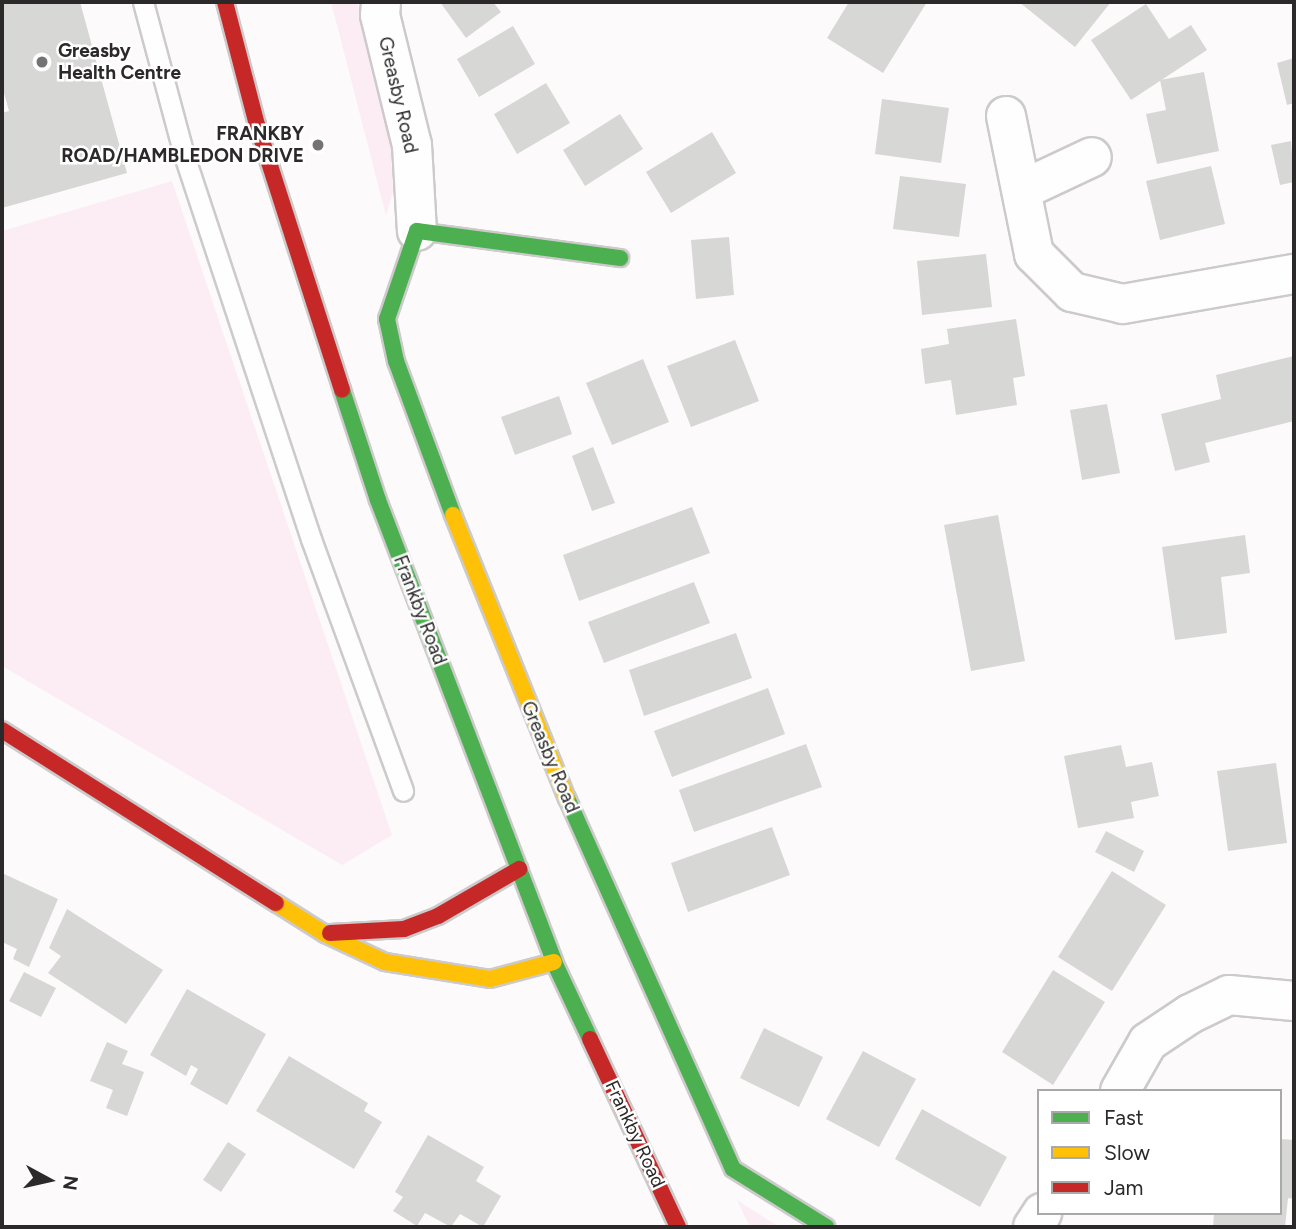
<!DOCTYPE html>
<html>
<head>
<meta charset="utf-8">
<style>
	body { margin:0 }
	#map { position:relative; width:1296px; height:1229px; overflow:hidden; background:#fdfafb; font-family:Figtree,sans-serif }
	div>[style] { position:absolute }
	.green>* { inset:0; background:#fcedf4 }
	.building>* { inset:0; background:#d7d7d6 }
	.roads { filter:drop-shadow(2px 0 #cccacb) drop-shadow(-2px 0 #cccacb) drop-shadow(0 2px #cccacb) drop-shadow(0 -2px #cccacb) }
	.lane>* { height:19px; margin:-9.5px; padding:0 9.5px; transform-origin:9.5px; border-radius:9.5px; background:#fffefe }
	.street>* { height:38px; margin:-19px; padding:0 19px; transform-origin:19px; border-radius:19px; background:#fffefe }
	.fast>* { height:16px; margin:-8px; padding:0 8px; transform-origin:8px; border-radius:8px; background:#4caf50 }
	.slow>* { height:16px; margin:-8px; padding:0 8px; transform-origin:8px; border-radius:8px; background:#ffc107 }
	.jam>* { height:16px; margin:-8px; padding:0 8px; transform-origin:8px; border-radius:8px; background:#c62828 }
	.dots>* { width:19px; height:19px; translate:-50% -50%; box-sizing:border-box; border:4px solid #fff; border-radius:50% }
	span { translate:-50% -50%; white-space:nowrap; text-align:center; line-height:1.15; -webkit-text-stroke:5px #fff; paint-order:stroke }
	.poi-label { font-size:19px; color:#2b292a; font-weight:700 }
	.left { translate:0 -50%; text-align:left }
	.right { translate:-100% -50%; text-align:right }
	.street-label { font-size:19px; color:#2b292a }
	.frame { position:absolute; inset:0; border:4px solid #2b292a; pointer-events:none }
	.legend { position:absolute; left:1037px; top:1089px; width:245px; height:126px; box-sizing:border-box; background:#fff; border:2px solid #aaa9aa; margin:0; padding:9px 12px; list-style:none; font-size:21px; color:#2b292a }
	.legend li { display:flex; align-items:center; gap:14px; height:35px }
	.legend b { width:35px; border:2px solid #aaa9aa }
	.north { position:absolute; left:14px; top:1145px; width:70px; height:70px; -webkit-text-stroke:5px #fff; paint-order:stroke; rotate:98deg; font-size:19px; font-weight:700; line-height:28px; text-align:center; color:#2b292a }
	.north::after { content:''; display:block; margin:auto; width:24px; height:32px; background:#2b292a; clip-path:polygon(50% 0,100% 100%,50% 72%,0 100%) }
</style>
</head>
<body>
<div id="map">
	<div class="green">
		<i style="clip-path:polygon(331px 2px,357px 2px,389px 114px,393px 192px,386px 216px)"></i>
		<i style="clip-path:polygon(172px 181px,392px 835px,342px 865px,2px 666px,2px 231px)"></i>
		<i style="clip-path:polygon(737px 1200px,779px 1227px,750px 1227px)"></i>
	</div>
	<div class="building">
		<i style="clip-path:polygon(2px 2px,80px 2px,127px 173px,2px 208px,2px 113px,9px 111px,2px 86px)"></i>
		<i style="clip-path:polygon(440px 2px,493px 2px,501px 12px,466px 38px)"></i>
		<i style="clip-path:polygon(849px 2px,927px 2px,883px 73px,827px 38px)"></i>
		<i style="clip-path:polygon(1019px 2px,1111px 2px,1075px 47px)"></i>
		<i style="clip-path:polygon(1146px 4px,1169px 39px,1191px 25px,1207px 50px,1131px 100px,1091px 40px)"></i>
		<i style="clip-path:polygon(513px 26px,535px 64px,479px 97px,457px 59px)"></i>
		<i style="clip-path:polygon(1294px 58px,1294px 103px,1287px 105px,1277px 63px)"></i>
		<i style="clip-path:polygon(1204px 72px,1219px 151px,1157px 164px,1146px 114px,1166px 110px,1160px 80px)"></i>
		<i style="clip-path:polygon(546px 83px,570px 123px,517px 154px,494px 114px)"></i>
		<i style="clip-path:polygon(882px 99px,949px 108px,941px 163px,875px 154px)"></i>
		<i style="clip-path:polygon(620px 114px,643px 149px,585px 186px,563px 150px)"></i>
		<i style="clip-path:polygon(712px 132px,736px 173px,671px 213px,646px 172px)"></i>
		<i style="clip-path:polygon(1291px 141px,1294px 182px,1280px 185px,1271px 145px)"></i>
		<i style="clip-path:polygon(1211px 166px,1225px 224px,1160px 240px,1146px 181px)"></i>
		<i style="clip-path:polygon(900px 176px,966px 184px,959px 237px,893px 229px)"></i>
		<i style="clip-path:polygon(729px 237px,734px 295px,696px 299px,691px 240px)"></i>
		<i style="clip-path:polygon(986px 254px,992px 307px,922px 315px,917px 261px)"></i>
		<i style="clip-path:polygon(1016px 319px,1025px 376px,1013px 378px,1017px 405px,956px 415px,951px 380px,925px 384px,921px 349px,949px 344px,947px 329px)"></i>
		<i style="clip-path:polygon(735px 340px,759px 401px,691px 427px,667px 366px)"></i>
		<i style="clip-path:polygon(1294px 356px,1294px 421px,1205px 443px,1210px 462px,1175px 471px,1161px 414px,1221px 399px,1216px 375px)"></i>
		<i style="clip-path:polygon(643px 359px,669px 422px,612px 445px,586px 383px)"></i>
		<i style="clip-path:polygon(559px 396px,572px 434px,515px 455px,501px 417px)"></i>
		<i style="clip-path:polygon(1107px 404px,1120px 473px,1082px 480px,1070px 410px)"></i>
		<i style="clip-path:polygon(593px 447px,615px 503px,592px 511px,572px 456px)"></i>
		<i style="clip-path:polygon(692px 507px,710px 553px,579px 601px,563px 555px)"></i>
		<i style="clip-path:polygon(998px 515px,1025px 661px,971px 671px,944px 525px)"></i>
		<i style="clip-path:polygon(1245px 535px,1250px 573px,1221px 577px,1227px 633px,1175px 640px,1162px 547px)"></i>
		<i style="clip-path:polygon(694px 582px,710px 623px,604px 663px,588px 622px)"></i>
		<i style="clip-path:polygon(736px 633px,752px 678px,644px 716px,629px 670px)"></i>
		<i style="clip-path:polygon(768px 688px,785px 734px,672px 777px,654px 731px)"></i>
		<i style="clip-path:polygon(806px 744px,822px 787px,694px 832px,679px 790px)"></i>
		<i style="clip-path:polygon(1121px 745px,1126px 767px,1152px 762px,1159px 796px,1131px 802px,1134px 818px,1078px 828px,1064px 756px)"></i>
		<i style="clip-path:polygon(1276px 763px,1287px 843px,1228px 851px,1217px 771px)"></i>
		<i style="clip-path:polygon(772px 827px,790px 875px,688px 912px,671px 863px)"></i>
		<i style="clip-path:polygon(1106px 831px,1144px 851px,1134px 872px,1095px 852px)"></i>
		<i style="clip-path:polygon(1112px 871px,1166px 905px,1112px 991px,1058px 957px)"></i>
		<i style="clip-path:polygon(2px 873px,58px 899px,29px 967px,13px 959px,17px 949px,2px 942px)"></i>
		<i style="clip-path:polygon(67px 909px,163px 970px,126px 1024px,48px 973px,61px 956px,49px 948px)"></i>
		<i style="clip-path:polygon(1053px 970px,1105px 1002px,1053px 1085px,1002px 1052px)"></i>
		<i style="clip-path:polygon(24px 972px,56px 988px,41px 1017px,9px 1001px)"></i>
		<i style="clip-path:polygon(187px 989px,266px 1034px,227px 1105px,190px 1084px,198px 1069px,191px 1065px,186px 1076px,150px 1055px)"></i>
		<i style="clip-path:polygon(764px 1028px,823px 1057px,799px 1107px,740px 1078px)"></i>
		<i style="clip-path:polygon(107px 1042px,128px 1051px,122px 1064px,144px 1072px,127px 1116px,106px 1108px,113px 1090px,90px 1081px)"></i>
		<i style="clip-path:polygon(863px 1051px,916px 1079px,879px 1147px,826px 1119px)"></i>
		<i style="clip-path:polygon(289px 1056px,368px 1103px,364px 1111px,382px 1122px,354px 1169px,256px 1111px)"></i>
		<i style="clip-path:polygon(922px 1109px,1007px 1157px,980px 1207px,895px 1159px)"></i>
		<i style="clip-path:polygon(428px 1135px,484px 1167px,476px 1181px,501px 1196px,483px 1227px,460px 1214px,451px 1227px,425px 1213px,417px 1226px,393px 1211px,403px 1197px,395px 1192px)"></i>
		<i style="clip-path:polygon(1280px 1139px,1294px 1140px,1294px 1199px,1288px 1198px,1285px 1227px,1213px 1227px,1214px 1213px,1280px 1213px)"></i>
		<i style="clip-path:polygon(228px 1142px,246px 1154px,221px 1192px,203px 1180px)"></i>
	</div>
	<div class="roads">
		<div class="lane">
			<i style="left:143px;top:2px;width:158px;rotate:75deg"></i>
			<i style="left:184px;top:155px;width:404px;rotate:71.7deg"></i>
			<i style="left:311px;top:539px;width:268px;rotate:69.9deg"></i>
		</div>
		<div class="street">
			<i style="left:381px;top:2px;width:13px;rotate:94deg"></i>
			<i style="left:380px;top:15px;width:134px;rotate:76.2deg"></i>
			<i style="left:412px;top:145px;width:86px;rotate:86.7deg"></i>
			<i style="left:1006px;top:116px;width:141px;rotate:78.5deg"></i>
			<i style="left:1034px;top:254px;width:54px;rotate:45deg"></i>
			<i style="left:1072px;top:292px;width:52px;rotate:13.2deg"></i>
			<i style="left:1123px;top:304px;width:174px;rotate:-10deg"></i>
			<i style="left:1022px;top:190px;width:77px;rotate:-25.2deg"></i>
			<i style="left:1120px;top:1091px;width:56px;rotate:-60.3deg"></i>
			<i style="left:1148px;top:1042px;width:50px;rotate:-33.7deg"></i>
			<i style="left:1190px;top:1014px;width:43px;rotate:-26deg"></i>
			<i style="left:1229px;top:995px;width:65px;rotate:5.3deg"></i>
			<i style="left:1033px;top:1227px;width:17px;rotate:-57deg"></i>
		</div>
		<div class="fast">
			<i style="left:342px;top:390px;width:116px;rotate:71.9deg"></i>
			<i style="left:378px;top:500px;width:494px;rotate:69.1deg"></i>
			<i style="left:554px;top:962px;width:85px;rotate:64.9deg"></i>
			<i style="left:453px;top:515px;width:164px;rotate:-110.3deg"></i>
			<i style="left:396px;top:361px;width:43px;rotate:-102.1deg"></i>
			<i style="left:387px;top:319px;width:93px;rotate:-71.2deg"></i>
			<i style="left:417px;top:231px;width:205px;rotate:7.6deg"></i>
			<i style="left:567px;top:798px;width:406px;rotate:65.9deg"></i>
			<i style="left:733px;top:1169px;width:110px;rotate:31.9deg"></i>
		</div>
		<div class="slow">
			<i style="left:453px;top:515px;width:305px;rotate:68.1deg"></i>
			<i style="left:276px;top:903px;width:58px;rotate:32.3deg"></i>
			<i style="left:325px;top:934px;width:66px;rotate:25deg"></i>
			<i style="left:385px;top:962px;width:106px;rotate:9.2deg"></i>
			<i style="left:490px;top:979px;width:66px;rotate:-14.9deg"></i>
		</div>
		<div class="jam">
			<i style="left:225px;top:2px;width:127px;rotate:75.4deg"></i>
			<i style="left:257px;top:125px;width:278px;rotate:72.2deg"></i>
			<i style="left:2px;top:730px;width:324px;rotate:32.3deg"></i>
			<i style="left:330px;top:933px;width:74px;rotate:-3.1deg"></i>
			<i style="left:404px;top:929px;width:36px;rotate:-21deg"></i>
			<i style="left:438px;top:916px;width:94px;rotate:-30.1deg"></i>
			<i style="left:590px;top:1039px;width:208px;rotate:64.9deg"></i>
		</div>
	</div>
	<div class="dots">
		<i style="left:42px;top:62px;background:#747273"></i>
		<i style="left:318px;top:145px;background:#747273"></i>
	</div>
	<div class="poi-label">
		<span class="left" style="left:58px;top:62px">Greasby<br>Health Centre</span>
		<span class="right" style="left:304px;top:145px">FRANKBY<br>ROAD/HAMBLEDON DRIVE</span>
	</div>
	<div class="street-label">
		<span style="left:398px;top:95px;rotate:77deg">Greasby Road</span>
		<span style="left:420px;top:610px;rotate:69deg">Frankby Road</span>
		<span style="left:550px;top:757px;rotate:67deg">Greasby Road</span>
		<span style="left:635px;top:1134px;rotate:65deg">Frankby Road</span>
	</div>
	<div class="frame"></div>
	<ul class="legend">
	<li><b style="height:9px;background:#4caf50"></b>Fast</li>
	<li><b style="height:9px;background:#ffc107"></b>Slow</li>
	<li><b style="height:9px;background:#c62828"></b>Jam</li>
	</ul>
	<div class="north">N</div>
</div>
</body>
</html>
